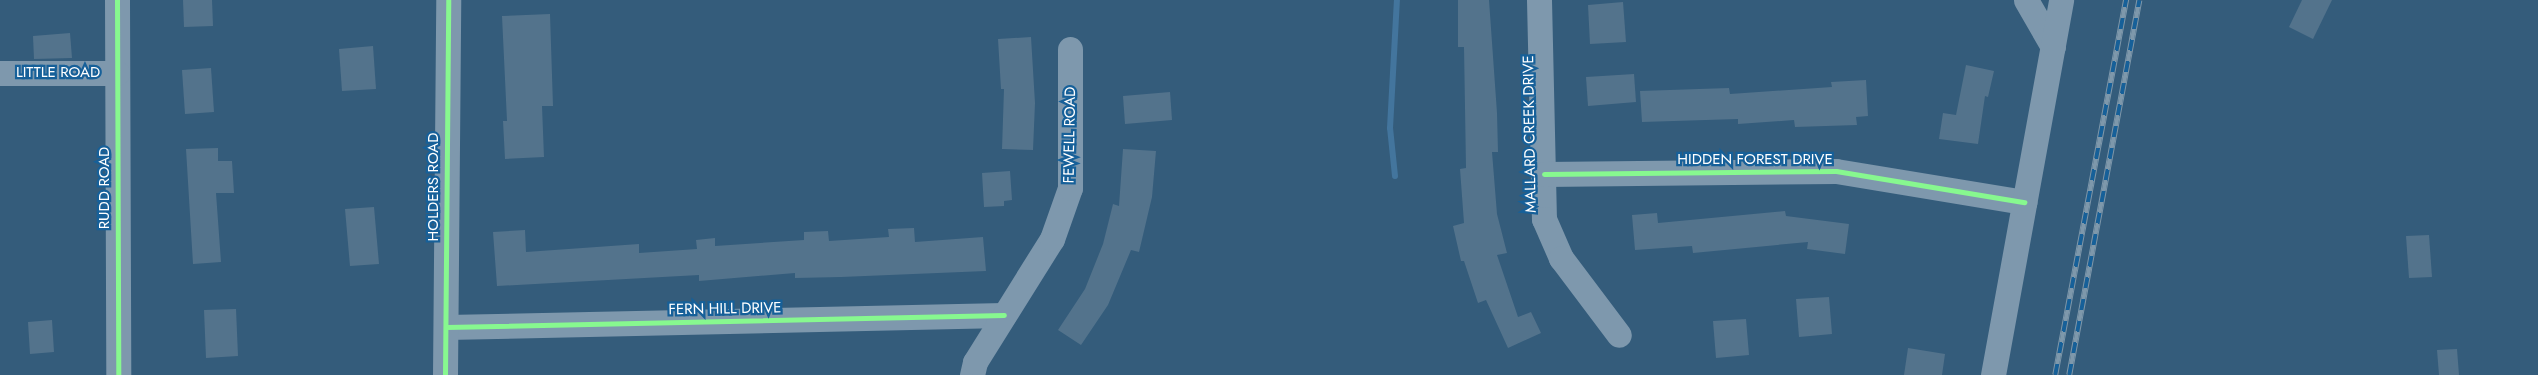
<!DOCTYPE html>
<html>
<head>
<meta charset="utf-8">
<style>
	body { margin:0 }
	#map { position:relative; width:2538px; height:375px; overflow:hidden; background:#345c7b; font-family:Jost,sans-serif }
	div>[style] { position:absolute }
	.stream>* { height:6px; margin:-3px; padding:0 3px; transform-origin:3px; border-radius:3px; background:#43759d }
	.building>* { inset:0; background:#53738c }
	.street>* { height:25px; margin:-12.5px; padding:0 12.5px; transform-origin:12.5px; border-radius:12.5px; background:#7e98ad }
	.rail>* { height:5.5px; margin-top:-2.75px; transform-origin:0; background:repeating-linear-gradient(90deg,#166099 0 11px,#7e98ab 0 22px); box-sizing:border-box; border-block:1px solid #7e98ab }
	.cycleway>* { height:5px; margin:-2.5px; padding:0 2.5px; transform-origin:2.5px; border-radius:2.5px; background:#87f88f }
	span { translate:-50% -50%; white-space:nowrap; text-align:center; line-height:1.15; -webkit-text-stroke:4.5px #166099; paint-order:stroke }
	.street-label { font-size:15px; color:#fff }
</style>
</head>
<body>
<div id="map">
	<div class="stream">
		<i style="left:1395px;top:176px;width:48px;rotate:-95.9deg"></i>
		<i style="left:1390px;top:128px;width:128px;rotate:-86.9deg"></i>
	</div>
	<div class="building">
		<i style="clip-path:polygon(183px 0,212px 0,213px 26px,184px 27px)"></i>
		<i style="clip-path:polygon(1458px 0,1489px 0,1497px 113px,1498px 152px,1492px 152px,1497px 214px,1507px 253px,1497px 255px,1518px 317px,1531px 312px,1541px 333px,1508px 348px,1486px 300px,1478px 303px,1464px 261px,1461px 261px,1453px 226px,1464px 223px,1460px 169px,1466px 168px,1464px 47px,1458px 47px)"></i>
		<i style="clip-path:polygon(2302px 0,2332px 0,2313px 39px,2289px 27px)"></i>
		<i style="clip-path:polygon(1623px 2px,1626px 42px,1590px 44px,1588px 5px)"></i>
		<i style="clip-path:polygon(550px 14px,553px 106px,542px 106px,544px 157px,505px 159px,503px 121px,507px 121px,502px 16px)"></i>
		<i style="clip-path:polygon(70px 33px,72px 58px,34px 59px,33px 36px)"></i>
		<i style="clip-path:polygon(1031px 37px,1035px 103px,1033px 150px,1002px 149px,1004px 89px,1001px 89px,998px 39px)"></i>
		<i style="clip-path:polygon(373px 46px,376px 89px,342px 91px,339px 49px)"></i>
		<i style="clip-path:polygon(1966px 65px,1994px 71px,1988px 97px,1985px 96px,1978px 144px,1939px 139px,1943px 113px,1956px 115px)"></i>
		<i style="clip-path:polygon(211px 68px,214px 112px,185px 114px,182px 70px)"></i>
		<i style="clip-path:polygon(1634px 74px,1636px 102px,1588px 106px,1586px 77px)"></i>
		<i style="clip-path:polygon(1866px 80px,1868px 116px,1856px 117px,1857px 125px,1795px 127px,1794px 120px,1738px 124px,1738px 119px,1642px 122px,1640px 91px,1729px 88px,1730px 94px,1832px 87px,1831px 82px)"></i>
		<i style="clip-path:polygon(1170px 92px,1172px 120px,1125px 124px,1123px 96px)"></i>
		<i style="clip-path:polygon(218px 148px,218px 161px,232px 161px,234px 193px,216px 193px,221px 262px,193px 264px,186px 149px)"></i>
		<i style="clip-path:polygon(1123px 149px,1156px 151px,1152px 197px,1139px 252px,1131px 250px,1108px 305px,1081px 345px,1058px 330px,1085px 289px,1103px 244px,1113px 204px,1119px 206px)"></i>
		<i style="clip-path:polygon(1010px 171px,1012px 200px,1004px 201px,1004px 206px,984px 207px,982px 173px)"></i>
		<i style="clip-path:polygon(374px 207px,379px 264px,350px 266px,345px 209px)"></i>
		<i style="clip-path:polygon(1785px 211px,1786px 216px,1849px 224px,1845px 254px,1807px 249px,1808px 242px,1693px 253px,1692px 246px,1635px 250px,1632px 215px,1657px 213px,1658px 223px)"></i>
		<i style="clip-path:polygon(914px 228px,915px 242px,983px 237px,986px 271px,841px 277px,795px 278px,795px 273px,699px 281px,699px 275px,497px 286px,493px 232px,525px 230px,526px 252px,639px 244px,639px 253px,697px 249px,696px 240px,715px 238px,715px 246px,804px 240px,804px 232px,828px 231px,829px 241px,889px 237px,888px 229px)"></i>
		<i style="clip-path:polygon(2429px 235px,2432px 277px,2409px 278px,2406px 236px)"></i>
		<i style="clip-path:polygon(1829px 297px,1832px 334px,1799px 337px,1796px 299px)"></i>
		<i style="clip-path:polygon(236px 309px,238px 356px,206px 358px,204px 310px)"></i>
		<i style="clip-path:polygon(1746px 319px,1749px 355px,1716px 358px,1713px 321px)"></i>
		<i style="clip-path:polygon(52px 320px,54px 352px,30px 354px,28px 322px)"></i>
		<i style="clip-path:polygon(1908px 348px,1945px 354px,1942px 375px,1904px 375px)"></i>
		<i style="clip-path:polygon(2457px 349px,2459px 375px,2439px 375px,2437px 350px)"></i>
	</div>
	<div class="street">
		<i style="left:117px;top:0;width:375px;rotate:89.8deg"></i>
		<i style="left:1539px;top:0;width:219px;rotate:88.7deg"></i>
		<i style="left:1544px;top:219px;width:43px;rotate:66.4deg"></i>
		<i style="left:1561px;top:258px;width:96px;rotate:53deg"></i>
		<i style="left:2026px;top:0;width:54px;rotate:60.1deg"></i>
		<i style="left:0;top:73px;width:117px"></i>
		<i style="left:1544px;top:174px;width:292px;rotate:-0.6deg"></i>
		<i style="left:1836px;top:171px;width:191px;rotate:9.4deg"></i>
		<i style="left:446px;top:327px;width:558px;rotate:-1.23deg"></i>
		<i style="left:445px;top:375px;width:375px;rotate:-89.5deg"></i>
		<i style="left:972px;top:375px;width:13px;rotate:-77deg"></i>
		<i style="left:975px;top:362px;width:145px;rotate:-58deg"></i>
		<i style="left:1052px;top:239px;width:54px;rotate:-70.6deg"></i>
		<i style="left:1070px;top:188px;width:139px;rotate:-90deg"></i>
		<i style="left:1993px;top:375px;width:381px;rotate:-79.7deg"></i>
	</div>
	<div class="rail">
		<i style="left:2055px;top:375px;width:382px;rotate:-79.3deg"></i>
		<i style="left:2069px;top:375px;width:381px;rotate:-79.4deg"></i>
	</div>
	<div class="cycleway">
		<i style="left:117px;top:0;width:375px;rotate:89.8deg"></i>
		<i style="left:1544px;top:174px;width:292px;rotate:-0.6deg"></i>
		<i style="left:1836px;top:171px;width:191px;rotate:9.4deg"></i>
		<i style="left:446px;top:327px;width:558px;rotate:-1.23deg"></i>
		<i style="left:445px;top:375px;width:375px;rotate:-89.5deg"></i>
	</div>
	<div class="street-label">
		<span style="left:58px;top:73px">LITTLE ROAD</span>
		<span style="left:1530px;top:134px;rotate:-91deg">MALLARD CREEK DRIVE</span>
		<span style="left:1070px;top:135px;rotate:-89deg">FEWELL ROAD</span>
		<span style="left:1755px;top:160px">HIDDEN FOREST DRIVE</span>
		<span style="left:434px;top:187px;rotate:-90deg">HOLDERS ROAD</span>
		<span style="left:105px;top:188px;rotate:-90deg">RUDD ROAD</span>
		<span style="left:725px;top:309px;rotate:-1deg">FERN HILL DRIVE</span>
	</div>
</div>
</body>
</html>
